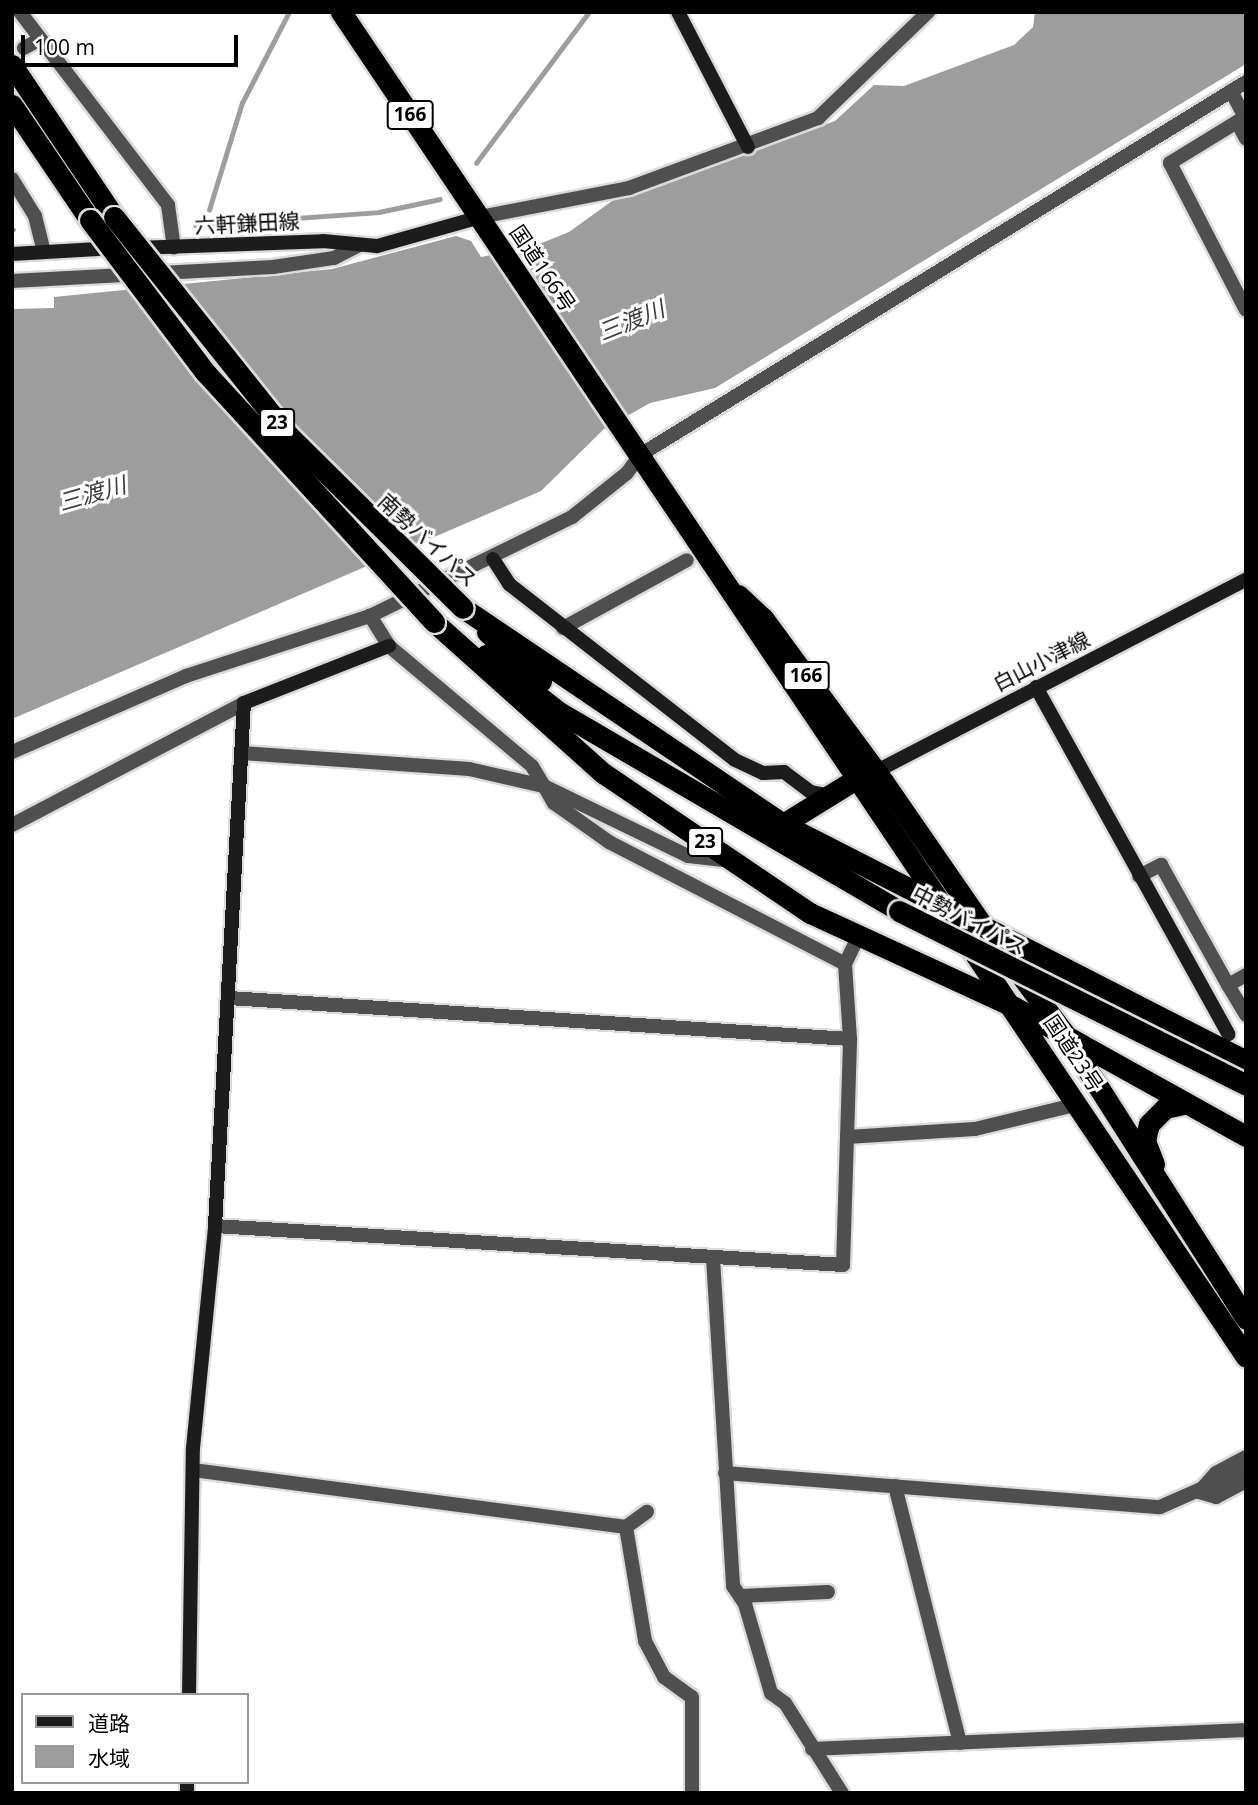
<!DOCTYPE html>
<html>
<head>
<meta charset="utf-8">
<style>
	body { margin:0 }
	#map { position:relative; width:1258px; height:1805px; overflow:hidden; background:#fff; font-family:"Open Sans","Noto Sans JP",sans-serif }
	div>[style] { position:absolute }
	.water>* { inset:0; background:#9d9d9d }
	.stream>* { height:4.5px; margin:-2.25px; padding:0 2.25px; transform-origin:2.25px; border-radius:2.25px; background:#9d9d9d }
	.roads { filter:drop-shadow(2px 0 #dbdbdb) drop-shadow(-2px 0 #dbdbdb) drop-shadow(0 2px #dbdbdb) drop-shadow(0 -2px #dbdbdb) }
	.street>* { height:14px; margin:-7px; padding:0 7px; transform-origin:7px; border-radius:7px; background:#4f4f4f }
	.secondary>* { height:14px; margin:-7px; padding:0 7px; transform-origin:7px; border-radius:7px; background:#1c1c1c }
	.highway>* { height:21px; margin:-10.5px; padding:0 10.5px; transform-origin:10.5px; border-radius:10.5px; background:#000 }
	.bridges { filter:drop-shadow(2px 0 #dbdbdb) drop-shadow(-2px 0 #dbdbdb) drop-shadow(0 2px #dbdbdb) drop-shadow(0 -2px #dbdbdb) }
	.highway-bridge>* { height:21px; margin:-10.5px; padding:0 10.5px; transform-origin:10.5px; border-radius:10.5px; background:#000 }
	span { translate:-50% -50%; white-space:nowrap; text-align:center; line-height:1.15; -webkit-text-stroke:6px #fff; paint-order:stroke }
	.shield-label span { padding:2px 5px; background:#fff; border:2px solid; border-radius:5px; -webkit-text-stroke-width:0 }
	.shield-label { font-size:19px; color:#000; font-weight:700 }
	.street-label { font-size:21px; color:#000 }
	.water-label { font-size:23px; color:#3e3e3e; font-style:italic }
	.frame { position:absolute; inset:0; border:14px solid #000; pointer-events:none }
	.legend { position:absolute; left:21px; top:1693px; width:228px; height:91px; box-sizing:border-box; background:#fff; border:2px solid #999; margin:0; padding:9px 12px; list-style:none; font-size:21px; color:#000 }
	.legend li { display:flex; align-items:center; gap:14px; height:35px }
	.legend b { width:35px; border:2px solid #999 }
	.scale { position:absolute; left:21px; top:35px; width:217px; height:32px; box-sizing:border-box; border:4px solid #000; border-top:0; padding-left:9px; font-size:21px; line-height:24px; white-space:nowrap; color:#000; -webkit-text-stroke:5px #fff; paint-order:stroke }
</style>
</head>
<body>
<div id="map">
	<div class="water">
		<i style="clip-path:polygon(1035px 12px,1246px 12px,1246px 64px,715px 388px,650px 403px,604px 429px,541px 491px,12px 719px,12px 309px,54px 308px,54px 297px,332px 269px,456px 236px,471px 241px,481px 257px,532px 247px,569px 232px,612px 201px,835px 121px,874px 85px,904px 86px,1014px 45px,1033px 27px)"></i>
	</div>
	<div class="stream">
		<i style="left:476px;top:163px;width:189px;rotate:-53.2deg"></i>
		<i style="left:209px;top:210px;width:112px;rotate:-72.9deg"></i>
		<i style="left:242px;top:103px;width:102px;rotate:-62.7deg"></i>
		<i style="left:195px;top:225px;width:184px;rotate:-4deg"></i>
		<i style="left:379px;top:212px;width:62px;rotate:-12deg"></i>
		<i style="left:12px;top:230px;width:2px"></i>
	</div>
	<div class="roads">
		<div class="street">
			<i style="left:20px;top:12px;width:243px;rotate:52.5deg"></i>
			<i style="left:168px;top:205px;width:43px;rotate:82.1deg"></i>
			<i style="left:24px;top:48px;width:18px;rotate:-29deg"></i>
			<i style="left:1231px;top:91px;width:30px;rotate:62deg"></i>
			<i style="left:1245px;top:117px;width:88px;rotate:148.5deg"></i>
			<i style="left:1170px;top:163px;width:165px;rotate:62.7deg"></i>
			<i style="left:1237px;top:122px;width:19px;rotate:62deg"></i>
			<i style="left:12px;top:179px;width:44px;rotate:58.1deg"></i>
			<i style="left:35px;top:216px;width:36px;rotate:76deg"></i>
			<i style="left:480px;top:217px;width:152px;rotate:-11deg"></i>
			<i style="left:629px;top:188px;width:202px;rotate:-20.3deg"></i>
			<i style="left:818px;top:118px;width:153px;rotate:-43.9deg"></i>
			<i style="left:12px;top:281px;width:261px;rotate:-3.1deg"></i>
			<i style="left:273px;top:267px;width:62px;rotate:-8.4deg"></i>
			<i style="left:334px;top:258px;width:29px;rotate:-27deg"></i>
			<i style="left:563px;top:628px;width:141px;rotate:-28.7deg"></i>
			<i style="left:12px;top:752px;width:190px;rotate:-23.6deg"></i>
			<i style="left:186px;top:676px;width:194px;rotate:-18.1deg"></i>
			<i style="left:242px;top:753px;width:228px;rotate:4deg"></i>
			<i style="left:469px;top:769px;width:77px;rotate:12.8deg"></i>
			<i style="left:544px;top:786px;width:20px;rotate:60deg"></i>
			<i style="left:554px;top:803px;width:67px;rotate:35.3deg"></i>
			<i style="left:609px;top:842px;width:266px;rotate:27.3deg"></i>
			<i style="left:12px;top:825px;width:262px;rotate:-27.7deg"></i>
			<i style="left:732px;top:861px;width:44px;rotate:-173.5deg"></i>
			<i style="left:688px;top:856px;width:160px;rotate:-154.1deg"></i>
			<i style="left:544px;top:786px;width:23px;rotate:-121deg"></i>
			<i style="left:532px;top:766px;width:187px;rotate:-140deg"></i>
			<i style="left:389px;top:646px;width:36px;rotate:-122deg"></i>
			<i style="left:370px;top:616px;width:225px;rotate:-26.1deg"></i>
			<i style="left:572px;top:517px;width:70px;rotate:-38.7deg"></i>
			<i style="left:627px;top:473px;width:22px;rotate:-54deg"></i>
			<i style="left:640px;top:455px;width:712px;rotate:-31.61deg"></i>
			<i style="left:1139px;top:876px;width:25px;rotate:-27deg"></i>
			<i style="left:1161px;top:865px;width:137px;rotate:60.8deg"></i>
			<i style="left:1228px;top:985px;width:21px;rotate:-29deg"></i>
			<i style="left:1228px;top:985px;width:35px;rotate:59deg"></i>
			<i style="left:229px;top:998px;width:622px;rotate:3.78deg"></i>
			<i style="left:847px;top:1137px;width:128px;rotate:-3.6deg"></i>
			<i style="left:975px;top:1129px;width:106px;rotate:-13.6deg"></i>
			<i style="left:215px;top:1226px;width:629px;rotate:3.55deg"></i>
			<i style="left:843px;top:1265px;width:226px;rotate:-88.2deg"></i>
			<i style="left:850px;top:1039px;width:75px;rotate:-93.8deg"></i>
			<i style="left:845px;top:964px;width:30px;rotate:-64deg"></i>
			<i style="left:713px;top:1258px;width:329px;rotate:86.5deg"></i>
			<i style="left:733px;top:1586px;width:22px;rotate:56deg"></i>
			<i style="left:745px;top:1604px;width:93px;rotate:73.7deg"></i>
			<i style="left:771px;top:1693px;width:17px;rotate:36deg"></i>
			<i style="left:785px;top:1703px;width:107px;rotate:57.7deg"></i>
			<i style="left:1246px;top:1457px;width:34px;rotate:152deg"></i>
			<i style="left:1216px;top:1473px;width:25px;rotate:132deg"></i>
			<i style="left:1199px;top:1492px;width:18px;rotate:16deg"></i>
			<i style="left:1216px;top:1497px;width:34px;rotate:-28deg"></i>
			<i style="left:193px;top:1470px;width:437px;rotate:7.5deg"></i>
			<i style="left:626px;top:1527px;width:26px;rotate:-36deg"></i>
			<i style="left:725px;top:1473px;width:436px;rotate:4.5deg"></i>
			<i style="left:1160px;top:1507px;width:94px;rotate:-23.8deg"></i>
			<i style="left:895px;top:1486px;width:265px;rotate:75.8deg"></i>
			<i style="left:626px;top:1527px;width:116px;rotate:80.5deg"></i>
			<i style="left:645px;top:1641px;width:41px;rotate:62.2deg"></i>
			<i style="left:664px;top:1677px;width:34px;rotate:36deg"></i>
			<i style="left:692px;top:1697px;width:96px;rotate:90deg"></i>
			<i style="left:740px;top:1596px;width:88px;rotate:-2.6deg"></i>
			<i style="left:812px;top:1749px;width:434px;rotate:-2.5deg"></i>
		</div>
		<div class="secondary">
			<i style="left:678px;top:12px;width:152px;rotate:62.6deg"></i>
			<i style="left:136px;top:248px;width:187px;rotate:-2.1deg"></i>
			<i style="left:323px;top:241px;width:54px;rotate:5.3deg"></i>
			<i style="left:377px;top:246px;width:107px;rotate:-15.7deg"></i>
			<i style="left:12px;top:254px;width:103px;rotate:-3.3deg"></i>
			<i style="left:493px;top:559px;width:30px;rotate:57deg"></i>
			<i style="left:509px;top:584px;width:286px;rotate:37.9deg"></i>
			<i style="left:735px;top:760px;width:31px;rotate:25deg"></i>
			<i style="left:763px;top:773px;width:21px;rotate:-3deg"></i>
			<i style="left:784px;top:772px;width:34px;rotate:37deg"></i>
			<i style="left:811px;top:792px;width:16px;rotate:11deg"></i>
			<i style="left:1036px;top:687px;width:397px;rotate:61deg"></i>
			<i style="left:871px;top:774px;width:422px;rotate:-27.4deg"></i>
			<i style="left:189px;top:1695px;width:247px;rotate:-89.1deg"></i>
			<i style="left:193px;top:1448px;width:223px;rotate:-84.3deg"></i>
			<i style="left:215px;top:1226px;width:524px;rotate:-86.83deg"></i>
			<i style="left:244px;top:703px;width:156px;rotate:-21.5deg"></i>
			<i style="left:187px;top:1793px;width:11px;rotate:-90deg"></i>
		</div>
		<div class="highway">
			<i style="left:341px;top:12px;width:1621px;rotate:56.06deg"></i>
			<i style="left:12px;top:65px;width:183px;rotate:56.1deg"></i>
			<i style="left:12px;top:105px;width:139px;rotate:55.9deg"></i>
			<i style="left:738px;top:595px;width:34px;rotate:43deg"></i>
			<i style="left:763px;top:618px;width:190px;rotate:53.6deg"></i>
			<i style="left:876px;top:771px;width:188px;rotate:55.4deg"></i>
			<i style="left:463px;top:608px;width:386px;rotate:34deg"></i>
			<i style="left:783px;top:824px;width:520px;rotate:27.11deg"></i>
			<i style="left:434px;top:622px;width:227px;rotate:41.8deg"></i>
			<i style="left:603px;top:773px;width:250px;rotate:34.1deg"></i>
			<i style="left:810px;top:913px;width:225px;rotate:24.7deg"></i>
			<i style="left:1014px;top:1007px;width:265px;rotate:29.1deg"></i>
			<i style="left:487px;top:632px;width:73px;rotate:42.2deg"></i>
			<i style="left:486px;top:655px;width:93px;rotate:38deg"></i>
			<i style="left:559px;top:712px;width:394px;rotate:30.3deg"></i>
			<i style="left:783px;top:824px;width:86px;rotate:-31.7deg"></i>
			<i style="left:1013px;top:965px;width:85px;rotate:53.1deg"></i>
			<i style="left:1064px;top:1033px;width:339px;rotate:57.5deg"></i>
			<i style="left:1154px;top:1164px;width:25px;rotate:-111deg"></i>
			<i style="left:1145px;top:1141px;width:17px;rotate:-77deg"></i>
			<i style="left:1149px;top:1124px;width:23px;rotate:-45deg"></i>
			<i style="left:1165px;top:1108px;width:19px;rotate:-12deg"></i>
		</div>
	</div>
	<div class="bridges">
		<div class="highway-bridge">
			<i style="left:114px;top:217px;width:278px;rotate:51.4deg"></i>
			<i style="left:287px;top:434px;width:247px;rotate:44.7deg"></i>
			<i style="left:90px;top:220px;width:191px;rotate:52.9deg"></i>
			<i style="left:205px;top:372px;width:339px;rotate:47.5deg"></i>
			<i style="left:899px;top:911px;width:388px;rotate:26.6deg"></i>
		</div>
	</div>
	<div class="shield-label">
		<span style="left:410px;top:115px">166</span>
		<span style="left:277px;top:423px">23</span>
		<span style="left:806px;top:676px">166</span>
		<span style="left:705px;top:842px">23</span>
	</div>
	<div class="street-label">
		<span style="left:247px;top:223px;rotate:-3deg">六軒鎌田線</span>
		<span style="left:543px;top:268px;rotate:56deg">国道166号</span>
		<span style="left:428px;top:540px;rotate:43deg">南勢バイパス</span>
		<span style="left:1041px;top:661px;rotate:-27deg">白山小津線</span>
		<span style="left:970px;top:920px;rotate:27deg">中勢バイパス</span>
		<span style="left:1074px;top:1053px;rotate:56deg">国道23号</span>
	</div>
	<div class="water-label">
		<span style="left:631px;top:320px;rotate:-22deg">三渡川</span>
		<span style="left:92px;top:493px;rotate:-16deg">三渡川</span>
	</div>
	<div class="frame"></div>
	<ul class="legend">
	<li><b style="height:9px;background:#1c1c1c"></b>道路</li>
	<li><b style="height:19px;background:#9d9d9d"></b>水域</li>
	</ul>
	<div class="scale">100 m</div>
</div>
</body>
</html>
